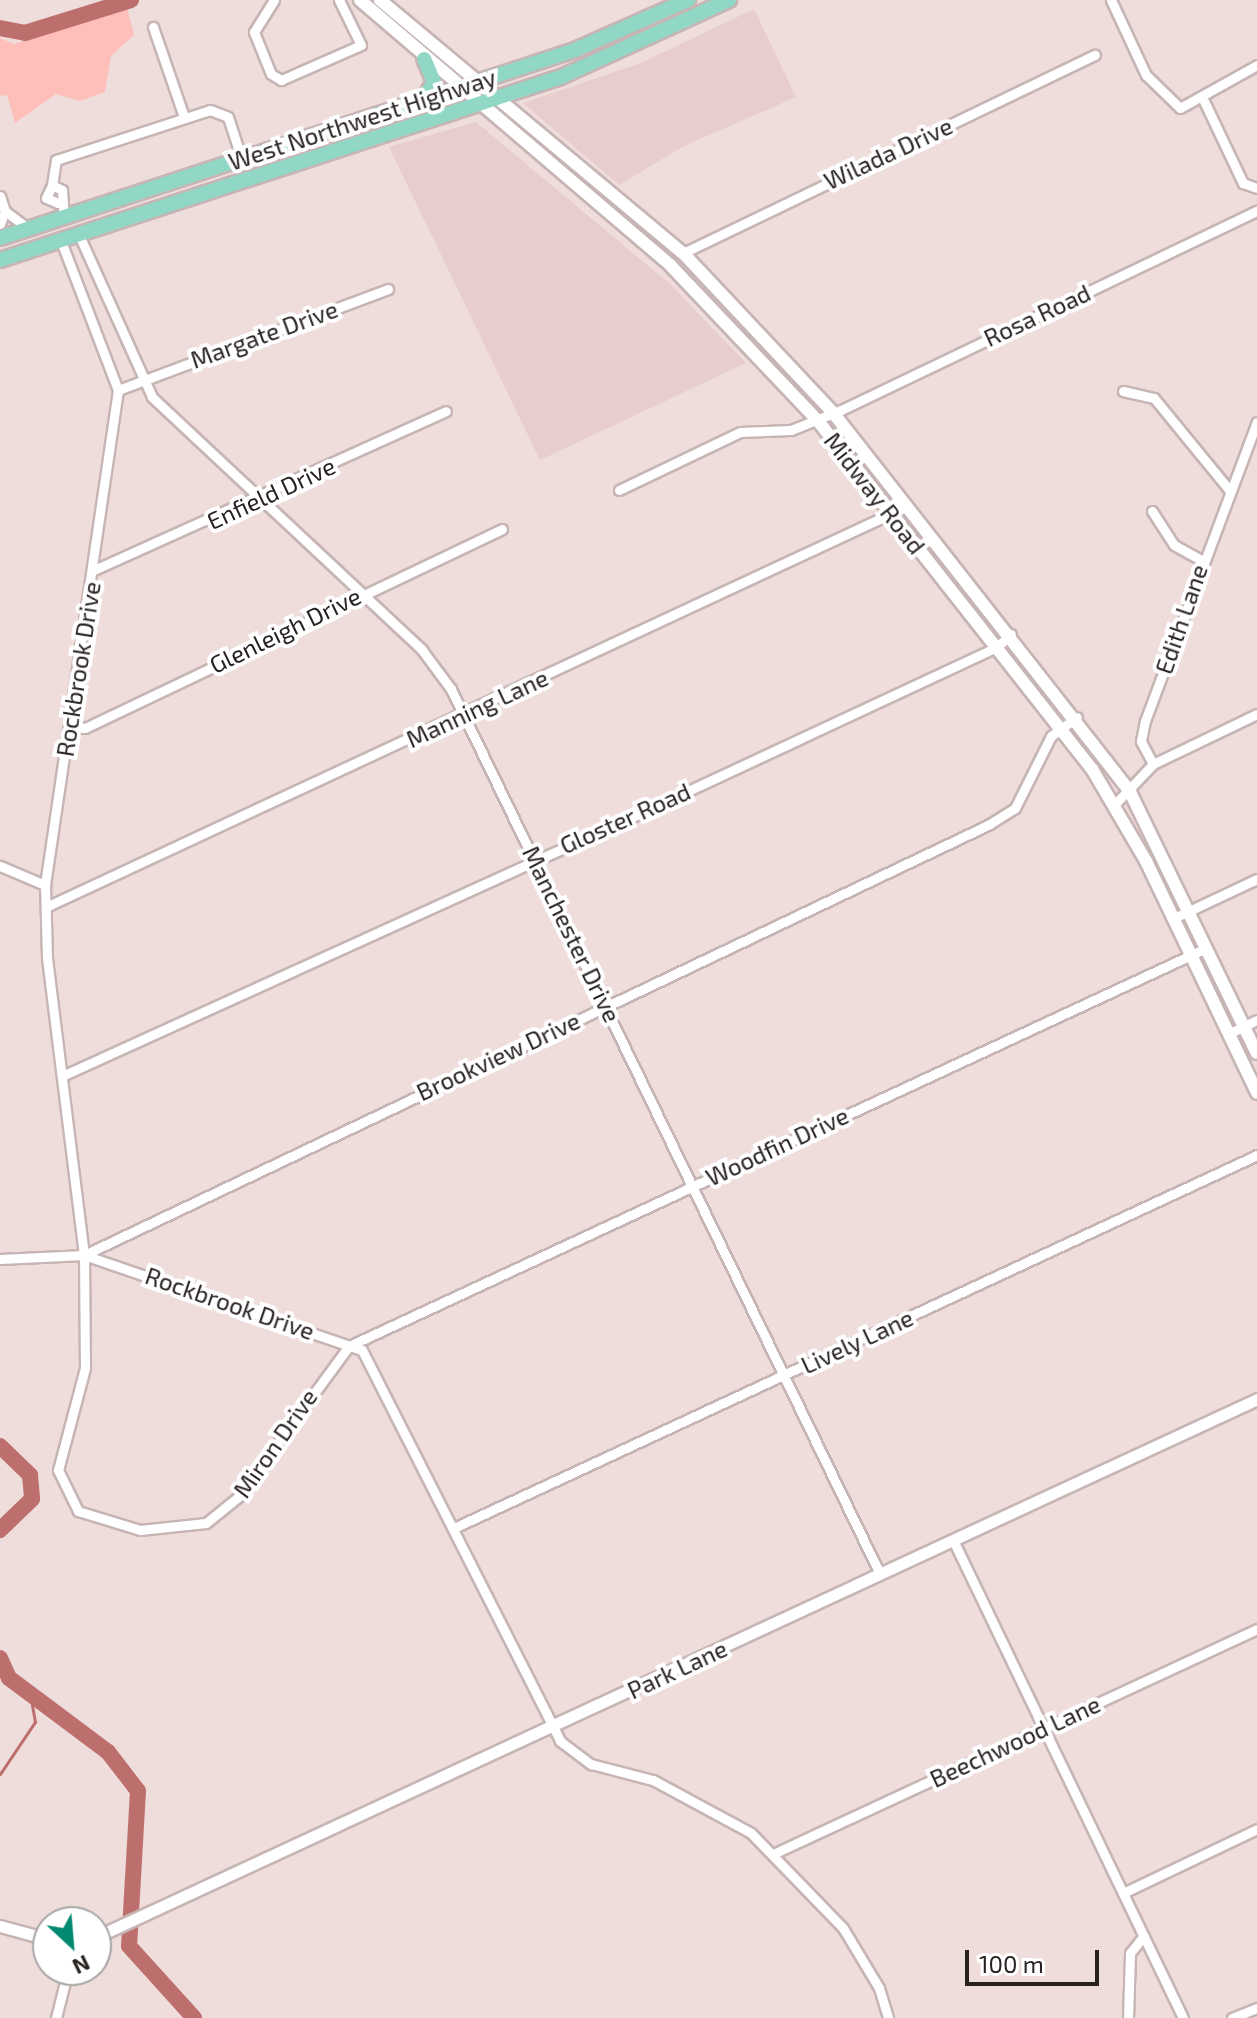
<!DOCTYPE html>
<html>
<head>
<meta charset="utf-8">
<style>
	body { margin:0 }
	#map { position:relative; width:1257px; height:2018px; overflow:hidden; background:#efdddc; font-family:"Exo 2",sans-serif }
	div>[style] { position:absolute }
	.built>* { inset:0; background:#e7cdcc }
	.green>* { inset:0; background:#febeba }
	.stream>* { height:3px; margin:-1.5px; padding:0 1.5px; transform-origin:1.5px; border-radius:1.5px; background:#bd6f6d }
	.river>* { height:16px; margin:-8px; padding:0 8px; transform-origin:8px; border-radius:8px; background:#bd6f6d }
	.roads { filter:drop-shadow(2px 0 #c6b5b4) drop-shadow(-2px 0 #c6b5b4) drop-shadow(0 2px #c6b5b4) drop-shadow(0 -2px #c6b5b4) }
	.minor>* { height:9px; margin:-4.5px; padding:0 4.5px; transform-origin:4.5px; border-radius:4.5px; background:#fff }
	.tertiary>* { height:11px; margin:-5.5px; padding:0 5.5px; transform-origin:5.5px; border-radius:5.5px; background:#fff }
	.secondary>* { height:12px; margin:-6px; padding:0 6px; transform-origin:6px; border-radius:6px; background:#fff }
	.primary>* { height:14px; margin:-7px; padding:0 7px; transform-origin:7px; border-radius:7px; background:#91d7c5 }
	span { translate:-50% -50%; white-space:nowrap; text-align:center; line-height:1.15; -webkit-text-stroke:8px #fff; paint-order:stroke }
	.street-label { font-size:24px; color:#272120 }
	.north { position:absolute; left:32px; top:1906px; width:80px; height:80px; box-sizing:border-box; background:#fff; border:2px solid #a9a6a6; border-radius:50%; rotate:154deg; font-size:22px; font-weight:700; line-height:32px; text-align:center; color:#272120 }
	.north::after { content:''; display:block; margin:auto; width:28px; height:36px; background:#028a70; clip-path:polygon(50% 0,100% 100%,50% 72%,0 100%) }
	.scale { position:absolute; left:965px; top:1950px; width:134px; height:36px; box-sizing:border-box; border:4px solid #272120; border-top:0; padding-left:10px; font-size:24px; line-height:28px; white-space:nowrap; color:#272120; -webkit-text-stroke:6px #fff; paint-order:stroke }
</style>
</head>
<body>
<div id="map">
	<div class="built">
		<i style="clip-path:polygon(754px 9px,796px 97px,684px 146px,619px 185px,523px 103px,641px 63px)"></i>
		<i style="clip-path:polygon(476px 122px,670px 284px,746px 363px,540px 460px,389px 147px)"></i>
	</div>
	<div class="green">
		<i style="clip-path:polygon(127px 7px,134px 35px,111px 56px,105px 92px,80px 101px,56px 94px,15px 123px,7px 95px,0 96px,0 38px,14px 44px)"></i>
	</div>
	<div class="stream">
		<i style="left:0;top:1774px;width:63px;rotate:-56.1deg"></i>
		<i style="left:35px;top:1722px;width:28px;rotate:-100deg"></i>
	</div>
	<div class="river">
		<i style="left:0;top:28px;width:25px;rotate:11deg"></i>
		<i style="left:25px;top:33px;width:111px;rotate:-17.3deg"></i>
		<i style="left:0;top:1446px;width:42px;rotate:44deg"></i>
		<i style="left:30px;top:1475px;width:24px;rotate:85deg"></i>
		<i style="left:32px;top:1499px;width:45px;rotate:135.9deg"></i>
		<i style="left:0;top:1658px;width:22px;rotate:66deg"></i>
		<i style="left:9px;top:1678px;width:124px;rotate:36.8deg"></i>
		<i style="left:108px;top:1752px;width:49px;rotate:52.4deg"></i>
		<i style="left:138px;top:1791px;width:155px;rotate:93.3deg"></i>
		<i style="left:129px;top:1946px;width:97px;rotate:47.9deg"></i>
	</div>
	<div class="roads">
		<div class="minor">
			<i style="left:274px;top:0;width:38px;rotate:122deg"></i>
			<i style="left:254px;top:32px;width:45px;rotate:68deg"></i>
			<i style="left:271px;top:74px;width:12px;rotate:31deg"></i>
			<i style="left:281px;top:80px;width:87px;rotate:-23.6deg"></i>
			<i style="left:361px;top:45px;width:50px;rotate:-116.1deg"></i>
			<i style="left:1111px;top:0;width:83px;rotate:65deg"></i>
			<i style="left:1146px;top:75px;width:47px;rotate:44.1deg"></i>
			<i style="left:1180px;top:108px;width:88px;rotate:-29.2deg"></i>
			<i style="left:153px;top:27px;width:95px;rotate:71deg"></i>
			<i style="left:1204px;top:101px;width:91px;rotate:64.6deg"></i>
			<i style="left:1243px;top:183px;width:15px;rotate:20deg"></i>
			<i style="left:52px;top:185px;width:25px;rotate:-81deg"></i>
			<i style="left:56px;top:160px;width:162px;rotate:-18deg"></i>
			<i style="left:210px;top:110px;width:19px;rotate:21deg"></i>
			<i style="left:228px;top:117px;width:45px;rotate:72deg"></i>
			<i style="left:0;top:196px;width:16px;rotate:72deg"></i>
			<i style="left:5px;top:211px;width:30px;rotate:37deg"></i>
			<i style="left:58px;top:203px;width:13px;rotate:-157deg"></i>
			<i style="left:46px;top:198px;width:14px;rotate:-65deg"></i>
			<i style="left:52px;top:185px;width:11px;rotate:27deg"></i>
			<i style="left:62px;top:190px;width:28px;rotate:86deg"></i>
			<i style="left:0;top:224px;width:14px;rotate:-69deg"></i>
			<i style="left:79px;top:235px;width:178px;rotate:65.7deg"></i>
			<i style="left:152px;top:397px;width:370px;rotate:43.1deg"></i>
			<i style="left:422px;top:650px;width:49px;rotate:53.4deg"></i>
			<i style="left:451px;top:689px;width:983px;rotate:64.14deg"></i>
			<i style="left:61px;top:241px;width:160px;rotate:69.1deg"></i>
			<i style="left:683px;top:253px;width:457px;rotate:-25.7deg"></i>
			<i style="left:388px;top:289px;width:288px;rotate:159.5deg"></i>
			<i style="left:118px;top:390px;width:500px;rotate:98.39deg"></i>
			<i style="left:45px;top:885px;width:73px;rotate:88.4deg"></i>
			<i style="left:47px;top:958px;width:299px;rotate:82.9deg"></i>
			<i style="left:84px;top:1255px;width:113px;rotate:89.5deg"></i>
			<i style="left:85px;top:1368px;width:106px;rotate:104.8deg"></i>
			<i style="left:58px;top:1470px;width:46px;rotate:64deg"></i>
			<i style="left:78px;top:1511px;width:65px;rotate:17deg"></i>
			<i style="left:140px;top:1530px;width:66px;rotate:-6.1deg"></i>
			<i style="left:206px;top:1523px;width:41px;rotate:-39.1deg"></i>
			<i style="left:238px;top:1497px;width:187px;rotate:-53.7deg"></i>
			<i style="left:349px;top:1346px;width:945px;rotate:-24.91deg"></i>
			<i style="left:1123px;top:391px;width:32px;rotate:13deg"></i>
			<i style="left:1154px;top:398px;width:120px;rotate:50.7deg"></i>
			<i style="left:619px;top:490px;width:134px;rotate:-25.6deg"></i>
			<i style="left:740px;top:432px;width:51px;rotate:-2.2deg"></i>
			<i style="left:791px;top:430px;width:54px;rotate:-21.8deg"></i>
			<i style="left:841px;top:410px;width:461px;rotate:-25.6deg"></i>
			<i style="left:1152px;top:511px;width:40px;rotate:57.1deg"></i>
			<i style="left:1174px;top:545px;width:31px;rotate:29deg"></i>
			<i style="left:94px;top:570px;width:386px;rotate:-24.3deg"></i>
			<i style="left:68px;top:727px;width:17px;rotate:3deg"></i>
			<i style="left:85px;top:728px;width:462px;rotate:-25.5deg"></i>
			<i style="left:1153px;top:764px;width:26px;rotate:-118deg"></i>
			<i style="left:1141px;top:741px;width:20px;rotate:-79deg"></i>
			<i style="left:1145px;top:721px;width:319px;rotate:-69.5deg"></i>
			<i style="left:1153px;top:764px;width:115px;rotate:-25.7deg"></i>
			<i style="left:1115px;top:804px;width:55px;rotate:-46.5deg"></i>
			<i style="left:0;top:866px;width:49px;rotate:22.9deg"></i>
			<i style="left:48px;top:906px;width:945px;rotate:-24.97deg"></i>
			<i style="left:1174px;top:918px;width:92px;rotate:-25.2deg"></i>
			<i style="left:1228px;top:1034px;width:32px;rotate:-26deg"></i>
			<i style="left:62px;top:1076px;width:638px;rotate:-24.44deg"></i>
			<i style="left:643px;top:812px;width:391px;rotate:-25deg"></i>
			<i style="left:997px;top:647px;width:19px;rotate:-43deg"></i>
			<i style="left:84px;top:1255px;width:294px;rotate:18.9deg"></i>
			<i style="left:362px;top:1350px;width:438px;rotate:63.1deg"></i>
			<i style="left:560px;top:1741px;width:39px;rotate:37deg"></i>
			<i style="left:591px;top:1764px;width:64px;rotate:14.5deg"></i>
			<i style="left:653px;top:1780px;width:111px;rotate:28.4deg"></i>
			<i style="left:751px;top:1833px;width:132px;rotate:45.9deg"></i>
			<i style="left:843px;top:1928px;width:70px;rotate:59deg"></i>
			<i style="left:879px;top:1988px;width:31px;rotate:73deg"></i>
			<i style="left:0;top:1259px;width:84px;rotate:-2.7deg"></i>
			<i style="left:84px;top:1255px;width:1001px;rotate:-25.44deg"></i>
			<i style="left:988px;top:825px;width:32px;rotate:-32deg"></i>
			<i style="left:1015px;top:808px;width:80px;rotate:-63.4deg"></i>
			<i style="left:1051px;top:736px;width:32px;rotate:-36deg"></i>
			<i style="left:456px;top:1527px;width:883px;rotate:-24.91deg"></i>
			<i style="left:953px;top:1540px;width:530px;rotate:64.3deg"></i>
			<i style="left:773px;top:1854px;width:534px;rotate:-24.93deg"></i>
			<i style="left:1123px;top:1893px;width:148px;rotate:-25.5deg"></i>
			<i style="left:56px;top:2018px;width:49px;rotate:-76deg"></i>
			<i style="left:1128px;top:2018px;width:65px;rotate:-88.2deg"></i>
			<i style="left:1130px;top:1953px;width:22px;rotate:-51deg"></i>
			<i style="left:1232px;top:2018px;width:27px;rotate:-22deg"></i>
		</div>
		<div class="tertiary">
			<i style="left:0;top:1926px;width:50px;rotate:15.2deg"></i>
			<i style="left:96px;top:1937px;width:1280px;rotate:-24.86deg"></i>
		</div>
		<div class="secondary">
			<i style="left:360px;top:0;width:409px;rotate:40.5deg"></i>
			<i style="left:671px;top:266px;width:214px;rotate:46.5deg"></i>
			<i style="left:818px;top:421px;width:443px;rotate:51.8deg"></i>
			<i style="left:1092px;top:769px;width:107px;rotate:59.6deg"></i>
			<i style="left:1146px;top:861px;width:257px;rotate:64.4deg"></i>
			<i style="left:380px;top:0;width:395px;rotate:39.9deg"></i>
			<i style="left:683px;top:253px;width:221px;rotate:46.8deg"></i>
			<i style="left:834px;top:414px;width:480px;rotate:51.9deg"></i>
			<i style="left:1130px;top:792px;width:290px;rotate:64.1deg"></i>
		</div>
		<div class="primary">
			<i style="left:423px;top:100px;width:21px;rotate:-59deg"></i>
			<i style="left:434px;top:82px;width:25px;rotate:-113deg"></i>
			<i style="left:0;top:238px;width:605px;rotate:-18.11deg"></i>
			<i style="left:575px;top:50px;width:124px;rotate:-23.9deg"></i>
			<i style="left:0;top:260px;width:590px;rotate:-18.07deg"></i>
			<i style="left:561px;top:77px;width:185px;rotate:-24.6deg"></i>
		</div>
	</div>
	<div class="street-label">
		<span style="left:362px;top:119px;rotate:-18deg">West Northwest Highway</span>
		<span style="left:888px;top:153px;rotate:-25deg">Wilada Drive</span>
		<span style="left:1037px;top:315px;rotate:-25deg">Rosa Road</span>
		<span style="left:264px;top:334px;rotate:-20deg">Margate Drive</span>
		<span style="left:271px;top:493px;rotate:-25deg">Enfield Drive</span>
		<span style="left:875px;top:493px;rotate:52deg">Midway Road</span>
		<span style="left:1181px;top:619px;rotate:-71deg">Edith Lane</span>
		<span style="left:285px;top:630px;rotate:-26deg">Glenleigh Drive</span>
		<span style="left:78px;top:669px;rotate:-81deg">Rockbrook Drive</span>
		<span style="left:477px;top:708px;rotate:-25deg">Manning Lane</span>
		<span style="left:625px;top:818px;rotate:-24deg">Gloster Road</span>
		<span style="left:572px;top:934px;rotate:64deg">Manchester Drive</span>
		<span style="left:498px;top:1056px;rotate:-25deg">Brookview Drive</span>
		<span style="left:777px;top:1146px;rotate:-25deg">Woodfin Drive</span>
		<span style="left:230px;top:1303px;rotate:19deg">Rockbrook Drive</span>
		<span style="left:857px;top:1341px;rotate:-25deg">Lively Lane</span>
		<span style="left:275px;top:1443px;rotate:-55deg">Miron Drive</span>
		<span style="left:677px;top:1669px;rotate:-25deg">Park Lane</span>
		<span style="left:1015px;top:1741px;rotate:-25deg">Beechwood Lane</span>
	</div>
	<div class="north">N</div>
	<div class="scale">100 m</div>
</div>
</body>
</html>
